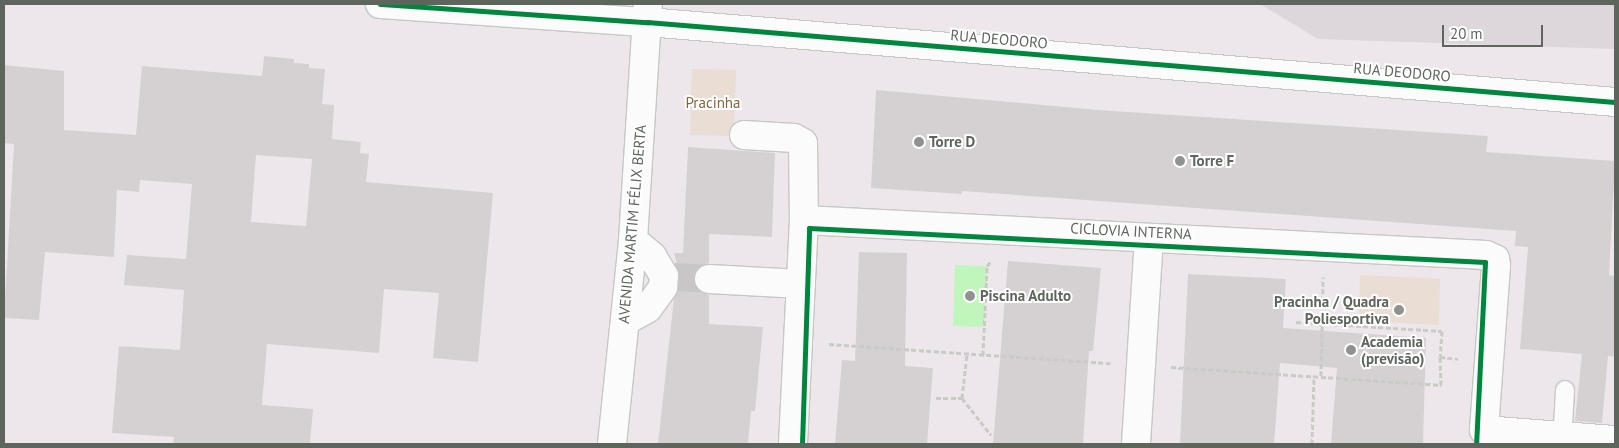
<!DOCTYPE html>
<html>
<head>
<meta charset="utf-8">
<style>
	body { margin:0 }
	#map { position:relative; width:1619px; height:448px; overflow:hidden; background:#ede7eb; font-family:"PT Sans",sans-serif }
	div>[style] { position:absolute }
	.industrial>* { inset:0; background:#ddd7db }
	.green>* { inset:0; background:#e9ddd4 }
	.water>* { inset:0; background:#c0f6bb }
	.building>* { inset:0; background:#d5d1d3 }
	.minor-tunnel>* { height:28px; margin-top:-14px; transform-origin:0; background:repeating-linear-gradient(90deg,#c9c6c8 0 28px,transparent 0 42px) }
	.path>* { height:3px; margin-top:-1.5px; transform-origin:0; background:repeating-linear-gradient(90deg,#cacbc7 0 5px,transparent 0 7.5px) }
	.roads { filter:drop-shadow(1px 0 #c7c7c6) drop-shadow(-1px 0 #c7c7c6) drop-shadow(0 1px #c7c7c6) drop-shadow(0 -1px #c7c7c6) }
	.service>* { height:18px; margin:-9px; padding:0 9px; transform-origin:9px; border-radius:9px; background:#fcfbfc }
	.minor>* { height:28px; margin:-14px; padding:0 14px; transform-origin:14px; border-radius:14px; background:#fcfbfc }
	.tertiary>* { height:28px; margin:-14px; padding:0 14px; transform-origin:14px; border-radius:14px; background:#fcfbfc }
	.cycleway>* { height:5px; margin:-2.5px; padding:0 2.5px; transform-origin:2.5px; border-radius:2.5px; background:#00873e }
	.dots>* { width:14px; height:14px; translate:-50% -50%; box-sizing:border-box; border:2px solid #fff; border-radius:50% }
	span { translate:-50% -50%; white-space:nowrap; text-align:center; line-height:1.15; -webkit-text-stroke:4px #fff; paint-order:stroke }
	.street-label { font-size:15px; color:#5d655d }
	.park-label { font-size:15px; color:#886439 }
	.poi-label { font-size:15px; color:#5d655d; font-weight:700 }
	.left { translate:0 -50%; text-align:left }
	.right { translate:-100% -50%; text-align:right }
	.frame { position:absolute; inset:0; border:5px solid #5d655d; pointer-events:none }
	.scale { position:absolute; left:1442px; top:25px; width:101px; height:22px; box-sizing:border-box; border:2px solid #5d655d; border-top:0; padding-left:6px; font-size:15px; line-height:18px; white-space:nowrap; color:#5d655d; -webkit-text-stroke:4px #fff; paint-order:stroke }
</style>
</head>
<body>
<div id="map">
	<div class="industrial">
		<i style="clip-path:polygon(1260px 4px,1615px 4px,1615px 49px,1318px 39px)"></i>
	</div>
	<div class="green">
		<i style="clip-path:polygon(692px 69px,736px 70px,734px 136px,690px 135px)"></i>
		<i style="clip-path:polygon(1360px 275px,1440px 279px,1439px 325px,1359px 321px)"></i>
	</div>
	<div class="water">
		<i style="clip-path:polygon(955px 265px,987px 266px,984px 327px,953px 326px)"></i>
	</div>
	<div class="building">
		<i style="clip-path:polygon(evenodd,264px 56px,294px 59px,294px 63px,309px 64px,309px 68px,325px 69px,322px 104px,334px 105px,332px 139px,361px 142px,360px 153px,369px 154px,366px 182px,493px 193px,478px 362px,433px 358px,439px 293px,384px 289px,379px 353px,267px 344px,262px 405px,313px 409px,310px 444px,173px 444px,174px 437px,112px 433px,119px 346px,180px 350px,184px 290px,124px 285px,127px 255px,186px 259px,192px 184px,140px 180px,139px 192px,117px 190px,114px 257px,45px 252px,39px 320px,4px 318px,14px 144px,4px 143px,4px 65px,64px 71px,64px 130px,136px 135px,142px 66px,262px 76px,264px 56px,256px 155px,312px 159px,306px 226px,251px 222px,256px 155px)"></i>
		<i style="clip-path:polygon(876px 90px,1098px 110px,1488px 136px,1486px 152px,1615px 161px,1609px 275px,1615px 276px,1615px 357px,1608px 356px,1602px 423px,1575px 421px,1582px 354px,1520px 349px,1528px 247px,1515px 246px,1516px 231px,962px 191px,962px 194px,871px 188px)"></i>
		<i style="clip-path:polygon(688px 147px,775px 153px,772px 237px,709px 234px,709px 263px,696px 270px,693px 278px,700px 292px,709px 295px,709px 324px,763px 327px,755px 411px,751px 411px,748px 444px,658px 444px,674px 298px,680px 277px,674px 253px,683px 253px)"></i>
		<i style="clip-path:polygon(859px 252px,907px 253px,905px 366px,933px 368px,927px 444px,835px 444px,842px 360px,855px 361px)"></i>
		<i style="clip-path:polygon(1008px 261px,1101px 268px,1093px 351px,1089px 351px,1083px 444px,993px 444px)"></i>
		<i style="clip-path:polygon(1188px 274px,1286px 279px,1283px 328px,1426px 338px,1423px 444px,1331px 444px,1337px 368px,1280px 363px,1274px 444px,1180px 444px)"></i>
	</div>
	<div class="minor-tunnel">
		<i style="left:674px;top:277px;width:35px;rotate:3deg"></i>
	</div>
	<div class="path">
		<i style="left:1296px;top:322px;width:146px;rotate:3.5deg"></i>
		<i style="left:1442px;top:331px;width:26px;rotate:94deg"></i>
		<i style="left:829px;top:344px;width:282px;rotate:3.9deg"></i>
		<i style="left:983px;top:355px;width:89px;rotate:-87.4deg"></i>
		<i style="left:987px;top:266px;width:6px;rotate:-51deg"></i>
		<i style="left:1171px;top:367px;width:271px;rotate:3.8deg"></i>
		<i style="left:1441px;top:385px;width:28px;rotate:-92deg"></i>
		<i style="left:1440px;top:357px;width:18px;rotate:6deg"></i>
		<i style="left:1321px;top:376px;width:99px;rotate:-88.8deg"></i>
		<i style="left:936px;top:398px;width:26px"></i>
		<i style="left:962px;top:398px;width:44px;rotate:-83.5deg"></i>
		<i style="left:962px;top:398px;width:47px;rotate:51.9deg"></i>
		<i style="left:1312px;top:444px;width:68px;rotate:-88.3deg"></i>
	</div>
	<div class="roads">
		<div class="service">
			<i style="left:1562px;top:444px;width:54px;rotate:-86.8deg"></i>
		</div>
		<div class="minor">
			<i style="left:380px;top:4px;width:268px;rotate:3.9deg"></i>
			<i style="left:647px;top:22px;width:971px;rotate:4.72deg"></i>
			<i style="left:744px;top:135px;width:50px;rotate:3.4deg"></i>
			<i style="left:794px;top:138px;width:10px;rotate:29deg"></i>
			<i style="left:803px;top:143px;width:77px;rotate:89.3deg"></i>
			<i style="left:709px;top:279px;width:92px;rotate:3.1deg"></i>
			<i style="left:625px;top:321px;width:26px;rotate:-29deg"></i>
			<i style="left:648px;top:308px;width:26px;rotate:-54deg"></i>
			<i style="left:663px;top:287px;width:11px;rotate:-85deg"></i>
			<i style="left:664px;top:276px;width:23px;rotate:-121deg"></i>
			<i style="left:652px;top:256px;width:25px;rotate:-140deg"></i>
			<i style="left:793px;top:444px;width:224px;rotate:-87.2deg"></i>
			<i style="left:804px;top:220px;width:683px;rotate:2.94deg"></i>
			<i style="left:1486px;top:255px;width:10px;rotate:24deg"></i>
			<i style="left:1495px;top:259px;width:7px;rotate:82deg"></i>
			<i style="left:1496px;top:266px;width:164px;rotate:94.2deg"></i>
			<i style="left:1484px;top:430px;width:131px;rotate:4.4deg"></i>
			<i style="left:1136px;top:444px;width:206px;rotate:-86.4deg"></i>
		</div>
		<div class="tertiary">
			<i style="left:612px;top:444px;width:205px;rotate:-84.1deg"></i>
			<i style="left:633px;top:240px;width:236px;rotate:-86.4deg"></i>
		</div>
	</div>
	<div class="cycleway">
		<i style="left:380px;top:4px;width:268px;rotate:3.9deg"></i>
		<i style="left:647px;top:22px;width:971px;rotate:4.72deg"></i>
		<i style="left:802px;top:444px;width:216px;rotate:-88.1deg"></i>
		<i style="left:809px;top:228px;width:677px;rotate:2.88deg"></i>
		<i style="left:1485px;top:262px;width:182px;rotate:92.8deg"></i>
	</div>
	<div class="dots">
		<i style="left:919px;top:142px;background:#8f928f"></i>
		<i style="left:1180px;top:161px;background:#8f928f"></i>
		<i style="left:970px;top:296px;background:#8f928f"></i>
		<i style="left:1399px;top:310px;background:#8f928f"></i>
		<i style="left:1351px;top:350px;background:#8f928f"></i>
	</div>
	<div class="street-label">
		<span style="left:999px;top:39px;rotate:5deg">RUA DEODORO</span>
		<span style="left:1402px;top:72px;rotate:5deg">RUA DEODORO</span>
		<span style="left:632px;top:224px;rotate:-85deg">AVENIDA MARTIM FÉLIX BERTA</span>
		<span style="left:1131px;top:231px;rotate:3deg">CICLOVIA INTERNA</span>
	</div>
	<div class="park-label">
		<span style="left:713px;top:103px">Pracinha</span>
	</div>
	<div class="poi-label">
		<span class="left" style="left:929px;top:142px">Torre D</span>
		<span class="left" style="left:1190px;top:161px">Torre F</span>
		<span class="left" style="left:980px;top:296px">Piscina Adulto</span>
		<span class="right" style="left:1389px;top:310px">Pracinha / Quadra<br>Poliesportiva</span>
		<span class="left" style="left:1361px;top:350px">Academia<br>(previsão)</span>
	</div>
	<div class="frame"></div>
	<div class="scale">20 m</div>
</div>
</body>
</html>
